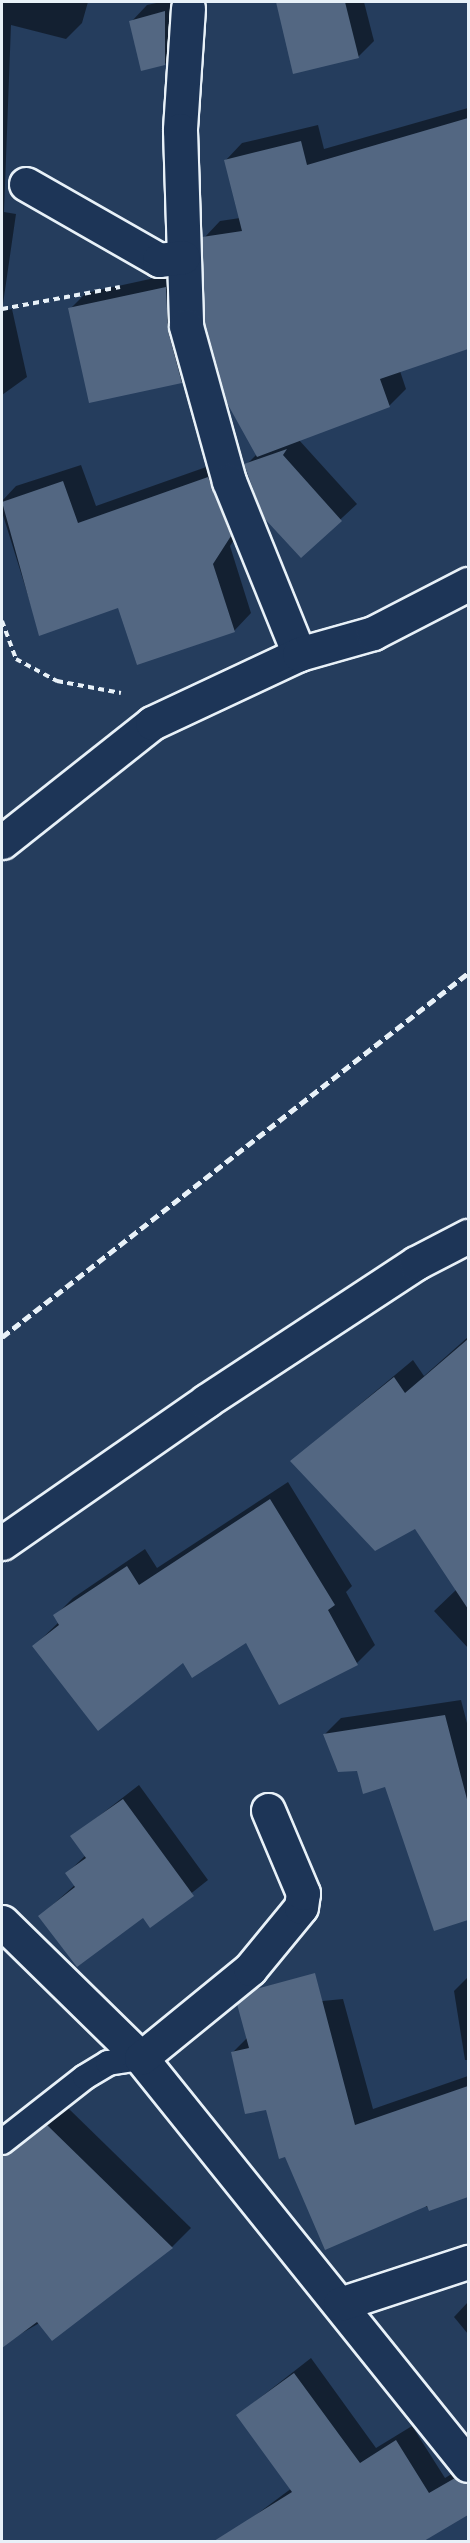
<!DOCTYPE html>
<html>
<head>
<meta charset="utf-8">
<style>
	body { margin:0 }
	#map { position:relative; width:470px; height:2543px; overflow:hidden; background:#253d5d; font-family:"Architects Daughter",sans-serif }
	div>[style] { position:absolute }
	.shadow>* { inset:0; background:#0007 }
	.building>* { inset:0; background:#536782 }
	.path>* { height:4px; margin-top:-2px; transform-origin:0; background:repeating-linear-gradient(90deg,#e8f1f8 0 6px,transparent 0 10.5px) }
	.roads { filter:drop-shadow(2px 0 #e8f1f8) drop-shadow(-2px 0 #e8f1f8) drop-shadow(0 2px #e8f1f8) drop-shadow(0 -2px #e8f1f8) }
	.service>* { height:24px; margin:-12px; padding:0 12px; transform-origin:12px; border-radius:12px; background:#1d3557 }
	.minor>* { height:33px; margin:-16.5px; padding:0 16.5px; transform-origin:16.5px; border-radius:16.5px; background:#1d3557 }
	.rail>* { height:4.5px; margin-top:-2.25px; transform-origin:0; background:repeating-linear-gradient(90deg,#e8f1f8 0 9px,transparent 0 13.5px) }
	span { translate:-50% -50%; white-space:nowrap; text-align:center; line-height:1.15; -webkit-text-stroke:5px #1d3557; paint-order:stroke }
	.frame { position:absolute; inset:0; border:3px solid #e8f1f8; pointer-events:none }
</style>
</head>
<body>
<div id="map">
	<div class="shadow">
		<i style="clip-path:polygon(2px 2px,88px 2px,82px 23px,66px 39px,11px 25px,4px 212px,16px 214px,2px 311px,12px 309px,27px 377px,2px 395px)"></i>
		<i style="clip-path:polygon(161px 2px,180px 2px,181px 47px,165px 64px,131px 22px,147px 5px)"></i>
		<i style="clip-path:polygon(277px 2px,364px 2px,374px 41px,358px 57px,294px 72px)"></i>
		<i style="clip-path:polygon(468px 108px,468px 348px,400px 371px,406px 389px,389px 406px,299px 440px,357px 504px,301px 556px,246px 465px,257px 454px,204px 238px,220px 221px,240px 218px,226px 160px,242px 143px,318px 125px,324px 149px)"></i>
		<i style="clip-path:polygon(182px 272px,198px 366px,182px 382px,70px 309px,86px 293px)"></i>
		<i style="clip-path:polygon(226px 460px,248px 518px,230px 546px,251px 613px,234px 631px,119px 606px,40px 634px,2px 512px,2px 501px,16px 486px,81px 465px,96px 506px)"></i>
		<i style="clip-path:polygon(468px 1337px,468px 1648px,434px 1611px,457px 1589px,415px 1527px,292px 1461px,413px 1360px,424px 1376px)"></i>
		<i style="clip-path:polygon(288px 1482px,352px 1586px,346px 1592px,375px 1645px,357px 1663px,247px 1640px,184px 1661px,34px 1646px,59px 1622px,55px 1616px,73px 1598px,145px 1549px,157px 1568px)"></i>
		<i style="clip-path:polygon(461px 1700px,468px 1727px,468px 1918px,434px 1929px,386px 1785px,358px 1769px,325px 1734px,341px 1718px)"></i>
		<i style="clip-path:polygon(139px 1785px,208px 1880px,150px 1926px,143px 1916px,40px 1916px,75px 1885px,67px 1873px,86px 1855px,72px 1837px)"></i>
		<i style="clip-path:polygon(468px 1977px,468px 2060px,465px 2060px,454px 1991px)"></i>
		<i style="clip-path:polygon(343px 1999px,373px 2109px,468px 2076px,468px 2196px,430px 2209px,267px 2108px,233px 2052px,247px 2038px,261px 2007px)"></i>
		<i style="clip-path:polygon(67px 2107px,191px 2228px,172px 2247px,15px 2337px,2px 2317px,2px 2152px)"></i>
		<i style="clip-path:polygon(468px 2302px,468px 2334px,454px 2317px)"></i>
		<i style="clip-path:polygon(311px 2358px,376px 2448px,412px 2426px,445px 2478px,468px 2464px,468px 2513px,421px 2542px,246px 2542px,238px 2528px,292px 2488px,238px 2415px)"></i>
	</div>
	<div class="building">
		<i style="clip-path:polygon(276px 2px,345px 2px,359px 58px,293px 74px)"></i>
		<i style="clip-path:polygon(165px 11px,165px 65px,141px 71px,129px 21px)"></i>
		<i style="clip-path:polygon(468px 118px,468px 349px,380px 379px,390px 407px,257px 457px,227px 403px,205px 323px,202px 237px,242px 231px,224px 160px,301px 141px,307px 165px)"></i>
		<i style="clip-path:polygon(166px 287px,168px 331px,182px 383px,89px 403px,68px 308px)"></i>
		<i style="clip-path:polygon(287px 449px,283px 455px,342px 521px,301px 558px,264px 518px,244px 464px)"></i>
		<i style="clip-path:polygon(208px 477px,231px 536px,213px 564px,235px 632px,137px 665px,118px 608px,39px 636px,2px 502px,63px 481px,78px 523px)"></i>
		<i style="clip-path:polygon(468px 1339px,468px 1609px,415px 1529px,375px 1551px,290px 1461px,394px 1377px,405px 1393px)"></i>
		<i style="clip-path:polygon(270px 1499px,335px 1605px,328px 1610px,358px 1665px,279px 1705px,246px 1643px,192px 1678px,183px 1663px,98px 1731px,32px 1646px,59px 1625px,53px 1615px,127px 1566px,139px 1585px)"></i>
		<i style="clip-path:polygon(445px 1715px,468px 1803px,468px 1920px,434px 1931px,385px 1787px,363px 1794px,357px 1771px,338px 1772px,323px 1734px)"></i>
		<i style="clip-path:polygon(123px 1799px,194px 1896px,150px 1928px,143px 1918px,77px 1967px,38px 1916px,75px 1887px,65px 1873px,86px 1858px,70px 1836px)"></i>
		<i style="clip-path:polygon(315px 1973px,355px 2125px,468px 2086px,468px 2197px,429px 2211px,427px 2206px,325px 2250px,285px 2157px,279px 2159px,266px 2110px,245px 2114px,231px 2052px,249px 2048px,237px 2004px,256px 1989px)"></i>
		<i style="clip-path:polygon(47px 2125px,173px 2248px,52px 2341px,37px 2322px,2px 2348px,2px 2156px)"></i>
		<i style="clip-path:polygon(294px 2373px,360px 2463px,396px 2440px,429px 2493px,455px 2478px,468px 2483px,468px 2515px,424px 2541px,214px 2541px,292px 2492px,236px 2415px)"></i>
	</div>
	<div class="path">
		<i style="left:2px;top:309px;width:120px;rotate:-10.6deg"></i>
		<i style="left:2px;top:621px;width:40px;rotate:69.8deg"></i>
		<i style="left:16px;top:659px;width:47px;rotate:28.2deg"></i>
		<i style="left:57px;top:681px;width:65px;rotate:10.6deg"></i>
	</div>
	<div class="roads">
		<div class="service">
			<i style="left:2px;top:2142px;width:105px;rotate:-38.1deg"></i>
			<i style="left:85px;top:2077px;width:27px;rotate:-31deg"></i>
			<i style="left:108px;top:2063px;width:33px;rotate:-9deg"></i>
		</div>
		<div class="minor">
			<i style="left:188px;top:8px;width:122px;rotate:93.8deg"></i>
			<i style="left:180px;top:130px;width:196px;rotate:88.2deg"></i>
			<i style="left:186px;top:326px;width:161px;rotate:74.5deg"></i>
			<i style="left:229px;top:481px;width:187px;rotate:68deg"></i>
			<i style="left:26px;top:184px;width:153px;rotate:29.7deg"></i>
			<i style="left:159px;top:260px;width:24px;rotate:-7deg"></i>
			<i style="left:2px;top:842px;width:191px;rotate:-38.4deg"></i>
			<i style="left:152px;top:723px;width:162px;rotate:-25.1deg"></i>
			<i style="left:299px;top:654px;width:77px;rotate:-15.8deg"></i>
			<i style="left:373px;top:633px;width:107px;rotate:-27.3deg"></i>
			<i style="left:2px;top:1543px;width:249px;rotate:-34.8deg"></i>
			<i style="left:206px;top:1401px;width:251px;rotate:-33.3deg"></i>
			<i style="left:416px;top:1263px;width:59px;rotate:-27.4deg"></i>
			<i style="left:2px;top:1922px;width:194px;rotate:44.4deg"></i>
			<i style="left:141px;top:2058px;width:522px;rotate:51.22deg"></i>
			<i style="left:141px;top:2058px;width:141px;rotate:-39.2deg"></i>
			<i style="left:250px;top:1969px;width:80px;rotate:-50.6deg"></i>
			<i style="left:301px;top:1907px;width:14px;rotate:-82deg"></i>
			<i style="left:303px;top:1893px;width:90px;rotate:-112.9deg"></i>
			<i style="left:340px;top:2304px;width:135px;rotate:-18.2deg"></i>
		</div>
	</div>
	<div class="rail">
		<i style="left:2px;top:1337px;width:591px;rotate:-37.99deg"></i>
	</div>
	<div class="frame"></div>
</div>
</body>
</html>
